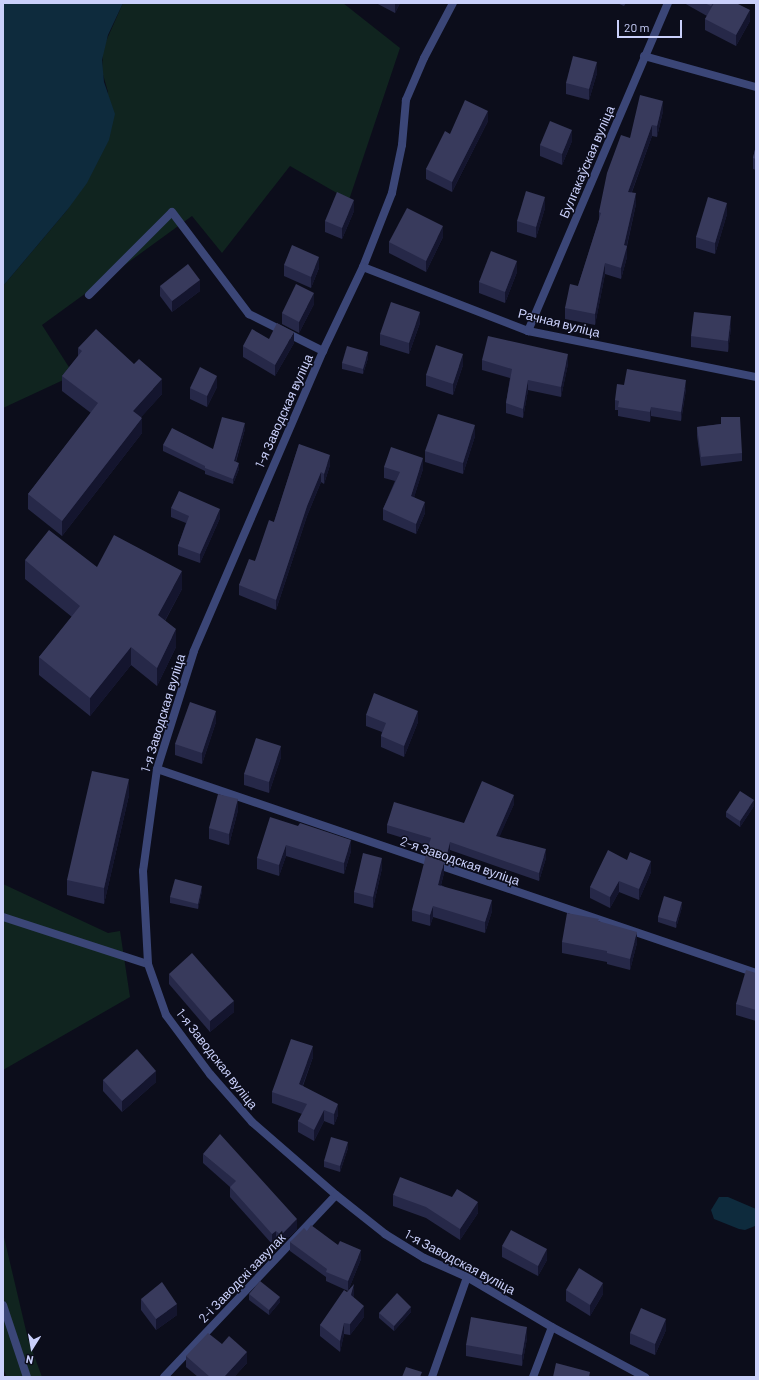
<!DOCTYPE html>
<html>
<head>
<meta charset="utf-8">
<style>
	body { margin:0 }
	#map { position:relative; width:759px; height:1380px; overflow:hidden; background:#0c0d1b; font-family:Barlow,sans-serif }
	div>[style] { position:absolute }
	.green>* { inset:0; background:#10241f }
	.water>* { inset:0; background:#0e2b3d }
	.service>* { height:8px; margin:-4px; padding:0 4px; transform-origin:4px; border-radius:4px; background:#3b4677 }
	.minor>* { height:8px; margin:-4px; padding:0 4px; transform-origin:4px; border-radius:4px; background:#3b4677 }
	.wall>* { inset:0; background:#262848 }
	.shaded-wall>* { inset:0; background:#14152e }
	.building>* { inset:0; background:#383a5c }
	span { translate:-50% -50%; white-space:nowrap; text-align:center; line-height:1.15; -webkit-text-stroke:3px #0c0d1b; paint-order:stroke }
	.street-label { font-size:13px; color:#cad0fb }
	.frame { position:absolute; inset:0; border:4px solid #cad0fb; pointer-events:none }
	.north { position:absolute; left:12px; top:1328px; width:40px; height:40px; -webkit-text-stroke:3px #0c0d1b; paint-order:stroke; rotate:191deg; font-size:11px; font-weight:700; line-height:16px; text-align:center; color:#cad0fb }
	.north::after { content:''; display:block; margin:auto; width:14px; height:18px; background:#cad0fb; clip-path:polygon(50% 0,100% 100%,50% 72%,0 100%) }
	.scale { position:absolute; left:617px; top:20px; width:65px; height:18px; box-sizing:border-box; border:2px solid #cad0fb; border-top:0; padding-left:5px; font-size:12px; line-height:14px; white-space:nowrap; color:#cad0fb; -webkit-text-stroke:3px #0c0d1b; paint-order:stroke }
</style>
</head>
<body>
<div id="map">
	<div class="green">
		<i style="clip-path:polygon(123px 3px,343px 3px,400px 48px,349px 200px,290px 166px,222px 253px,192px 216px,42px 325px,74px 375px,3px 408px,3px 286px,68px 209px,108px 92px,102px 71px,103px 48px)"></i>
		<i style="clip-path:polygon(3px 884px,108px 933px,120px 931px,130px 997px,3px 1070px)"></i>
		<i style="clip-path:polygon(3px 1233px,28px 1339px,42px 1377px,7px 1377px,3px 1369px)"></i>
	</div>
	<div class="water">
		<i style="clip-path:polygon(3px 3px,123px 3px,108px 35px,102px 60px,104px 82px,115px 114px,109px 140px,87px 183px,68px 209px,3px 286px)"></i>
		<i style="clip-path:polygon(719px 1197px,728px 1197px,756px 1209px,755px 1226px,745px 1230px,739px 1229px,714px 1219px,711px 1210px)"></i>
	</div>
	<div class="service">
		<i style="left:89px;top:295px;width:117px;rotate:-45deg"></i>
		<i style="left:172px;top:212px;width:128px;rotate:53deg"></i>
		<i style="left:249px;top:314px;width:83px;rotate:26.6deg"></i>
		<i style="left:3px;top:917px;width:152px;rotate:18deg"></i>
		<i style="left:3px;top:1305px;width:76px;rotate:71.6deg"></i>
		<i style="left:164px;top:1377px;width:250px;rotate:-46.6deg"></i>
	</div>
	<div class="minor">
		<i style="left:453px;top:3px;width:62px;rotate:117.8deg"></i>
		<i style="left:424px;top:58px;width:46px;rotate:113.2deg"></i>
		<i style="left:406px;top:100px;width:45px;rotate:95.1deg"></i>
		<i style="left:402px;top:145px;width:49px;rotate:101.8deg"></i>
		<i style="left:392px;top:193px;width:79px;rotate:111.4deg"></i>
		<i style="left:363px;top:267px;width:93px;rotate:115.5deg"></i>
		<i style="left:323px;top:351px;width:327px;rotate:113.3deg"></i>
		<i style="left:194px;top:651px;width:124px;rotate:107.4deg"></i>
		<i style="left:157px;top:769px;width:103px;rotate:97.8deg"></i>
		<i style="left:143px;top:871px;width:93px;rotate:86.9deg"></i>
		<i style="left:148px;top:964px;width:54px;rotate:70.6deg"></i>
		<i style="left:166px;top:1015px;width:74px;rotate:53.3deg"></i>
		<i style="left:210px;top:1074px;width:64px;rotate:48.8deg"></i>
		<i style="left:252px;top:1122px;width:111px;rotate:41deg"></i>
		<i style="left:336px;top:1195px;width:63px;rotate:38.5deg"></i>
		<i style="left:385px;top:1234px;width:46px;rotate:31.6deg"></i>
		<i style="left:424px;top:1258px;width:47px;rotate:23.8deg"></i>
		<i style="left:467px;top:1277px;width:99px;rotate:30.5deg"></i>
		<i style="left:552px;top:1327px;width:106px;rotate:28.3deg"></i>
		<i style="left:644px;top:56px;width:116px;rotate:15.5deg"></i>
		<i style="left:363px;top:267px;width:177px;rotate:21.2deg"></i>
		<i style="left:528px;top:331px;width:233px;rotate:11.4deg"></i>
		<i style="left:528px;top:331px;width:357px;rotate:-66.9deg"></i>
		<i style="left:157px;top:769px;width:633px;rotate:18.81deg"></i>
		<i style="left:432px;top:1377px;width:106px;rotate:-70.7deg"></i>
		<i style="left:533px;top:1377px;width:53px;rotate:-69.2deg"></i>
	</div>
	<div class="wall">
		<i style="clip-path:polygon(376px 3px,400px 3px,395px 13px)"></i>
		<i style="clip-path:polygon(617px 3px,626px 3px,624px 6px)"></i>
		<i style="clip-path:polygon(684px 3px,736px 3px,750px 21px,736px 46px,705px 30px,705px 19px,707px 16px)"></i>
		<i style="clip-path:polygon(597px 73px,589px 100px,566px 94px,566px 83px)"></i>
		<i style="clip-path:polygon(663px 111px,657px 137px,652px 136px,632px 192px,636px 204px,627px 246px,627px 257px,621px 279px,605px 274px,595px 325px,565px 319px,565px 308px,578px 286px,599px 220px,599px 212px,630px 138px)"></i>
		<i style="clip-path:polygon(488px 121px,452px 192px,426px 179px,426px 169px,450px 134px)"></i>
		<i style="clip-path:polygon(572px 141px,562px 165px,540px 156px,540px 145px)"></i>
		<i style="clip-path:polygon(756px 145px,756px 170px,753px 169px,753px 158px)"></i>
		<i style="clip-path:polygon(545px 208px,536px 238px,517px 232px,517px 221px)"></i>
		<i style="clip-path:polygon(354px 211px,342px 239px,325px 232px,325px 221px)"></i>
		<i style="clip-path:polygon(727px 214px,715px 254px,696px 248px,696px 237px)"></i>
		<i style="clip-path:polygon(443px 237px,426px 272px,389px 253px,389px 242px)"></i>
		<i style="clip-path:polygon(284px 265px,319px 268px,311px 288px,284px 276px)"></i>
		<i style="clip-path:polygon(517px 272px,505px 303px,479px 293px,479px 282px)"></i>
		<i style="clip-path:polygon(160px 286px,200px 291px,172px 312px,160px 296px)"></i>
		<i style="clip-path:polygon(314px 304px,299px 333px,282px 324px,282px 313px)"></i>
		<i style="clip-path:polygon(420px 323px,409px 354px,380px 345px,380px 334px)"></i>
		<i style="clip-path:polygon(731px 327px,728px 352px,691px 347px,691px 336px)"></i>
		<i style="clip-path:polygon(269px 339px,294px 343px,275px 376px,243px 357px,243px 346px)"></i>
		<i style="clip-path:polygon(78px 348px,162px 394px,141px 417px,142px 433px,62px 536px,28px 509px,28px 494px,91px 413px,62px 391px,62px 376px,78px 356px)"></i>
		<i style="clip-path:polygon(368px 358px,363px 374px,342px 369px,342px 363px)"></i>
		<i style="clip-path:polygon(482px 360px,568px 364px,561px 397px,528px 390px,523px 418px,506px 413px,506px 403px,510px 378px,482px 370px)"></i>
		<i style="clip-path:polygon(463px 365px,453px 395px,426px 386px,426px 375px)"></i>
		<i style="clip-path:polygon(624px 385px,686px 389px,681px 421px,651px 416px,650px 422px,618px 416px,618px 410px,615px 410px,615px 400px)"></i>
		<i style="clip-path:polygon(217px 387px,207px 407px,190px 399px,190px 388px)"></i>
		<i style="clip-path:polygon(721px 424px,742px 453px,742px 461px,701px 466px,697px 436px,697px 427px)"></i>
		<i style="clip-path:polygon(245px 429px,236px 462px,239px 469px,233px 484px,205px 474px,205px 471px,163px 451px,163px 445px,213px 449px)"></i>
		<i style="clip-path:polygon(475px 436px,463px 474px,425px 462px,425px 451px)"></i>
		<i style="clip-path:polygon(299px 444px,330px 465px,324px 484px,321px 482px,307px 516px,276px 610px,239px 595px,239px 585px,255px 561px,274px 522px)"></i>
		<i style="clip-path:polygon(384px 467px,423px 469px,414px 497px,425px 513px,416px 534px,383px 520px,383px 509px,395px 481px,384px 478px)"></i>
		<i style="clip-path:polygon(171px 508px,220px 518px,200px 563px,178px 555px,178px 546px,186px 523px,171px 517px)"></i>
		<i style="clip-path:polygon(25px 560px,97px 567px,182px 589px,165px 621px,176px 647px,157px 686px,131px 665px,90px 716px,39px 675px,39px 657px,72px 617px,25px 579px)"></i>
		<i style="clip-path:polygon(366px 715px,418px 722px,404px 757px,381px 747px,381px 736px,382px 732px,366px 726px)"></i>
		<i style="clip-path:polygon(216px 722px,202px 764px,175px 755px,175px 744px)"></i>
		<i style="clip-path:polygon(281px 757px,269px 793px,244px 785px,244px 774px)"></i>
		<i style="clip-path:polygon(129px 795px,104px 904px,67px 895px,67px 880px)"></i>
		<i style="clip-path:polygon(514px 804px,499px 837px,546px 858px,539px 881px,450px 850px,447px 862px,428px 856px,429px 846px,387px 833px,387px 825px,464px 823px)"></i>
		<i style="clip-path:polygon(754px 806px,740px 827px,726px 817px,726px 812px)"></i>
		<i style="clip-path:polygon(238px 810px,229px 845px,209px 839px,209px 828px)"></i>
		<i style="clip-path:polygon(298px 826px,351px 851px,344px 874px,286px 856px,279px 876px,257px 869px,257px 858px)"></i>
		<i style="clip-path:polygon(627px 860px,651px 872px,639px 900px,619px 892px,610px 908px,590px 898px,590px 887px)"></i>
		<i style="clip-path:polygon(382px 868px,373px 908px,354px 903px,354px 892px)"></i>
		<i style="clip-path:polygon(444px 873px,441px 885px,492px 911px,485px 933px,433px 917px,430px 926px,412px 921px,412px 910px)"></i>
		<i style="clip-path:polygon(202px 891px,198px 909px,170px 903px,170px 897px)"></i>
		<i style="clip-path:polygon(682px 907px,676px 928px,658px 922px,658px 917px)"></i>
		<i style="clip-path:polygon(599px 921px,637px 943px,630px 970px,607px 964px,607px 962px,562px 953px,562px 942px)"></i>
		<i style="clip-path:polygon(756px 973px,756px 1021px,736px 1015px,736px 1004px)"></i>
		<i style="clip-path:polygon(169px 974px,234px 1012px,210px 1032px,169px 984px)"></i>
		<i style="clip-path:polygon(313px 1057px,303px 1086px,338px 1115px,334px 1125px,324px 1121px,314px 1141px,298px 1132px,298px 1121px,302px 1114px,272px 1103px,272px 1092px)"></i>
		<i style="clip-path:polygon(103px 1080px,156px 1082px,122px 1112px,103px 1091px)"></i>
		<i style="clip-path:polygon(348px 1148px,340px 1172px,324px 1167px,324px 1161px)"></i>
		<i style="clip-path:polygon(203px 1154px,297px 1229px,281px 1245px,276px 1241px,272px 1244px,230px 1197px,230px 1187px,203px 1163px)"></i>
		<i style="clip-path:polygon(393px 1195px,478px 1213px,460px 1240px,426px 1218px,393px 1206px)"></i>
		<i style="clip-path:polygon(307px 1231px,338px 1245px,361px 1259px,348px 1291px,326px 1281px,326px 1277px,290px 1251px,290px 1242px)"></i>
		<i style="clip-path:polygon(502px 1246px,547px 1260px,538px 1276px,502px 1257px)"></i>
		<i style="clip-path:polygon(566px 1290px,603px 1294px,590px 1316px,566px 1301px)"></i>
		<i style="clip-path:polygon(347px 1292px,354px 1295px,353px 1297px,364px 1317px,350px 1335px,344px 1334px,340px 1352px,320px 1336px,320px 1325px)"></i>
		<i style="clip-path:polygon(249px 1294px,280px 1302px,269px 1315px,249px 1300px)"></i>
		<i style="clip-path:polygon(141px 1299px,177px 1315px,156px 1330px,141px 1310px)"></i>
		<i style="clip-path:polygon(411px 1312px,394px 1331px,379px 1318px,379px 1313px)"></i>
		<i style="clip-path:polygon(666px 1330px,655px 1355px,630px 1344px,630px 1333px)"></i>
		<i style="clip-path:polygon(527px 1338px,522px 1366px,466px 1356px,466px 1345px)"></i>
		<i style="clip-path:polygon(222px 1344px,247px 1363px,234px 1377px,198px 1377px,186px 1367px,186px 1356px)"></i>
	</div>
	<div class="shaded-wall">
		<i style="clip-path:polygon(395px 3px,400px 3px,395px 13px)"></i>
		<i style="clip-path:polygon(750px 10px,750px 21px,736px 46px,736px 35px)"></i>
		<i style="clip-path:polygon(597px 62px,597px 73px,589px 100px,589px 89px)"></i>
		<i style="clip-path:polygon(663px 101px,663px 111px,657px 137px,657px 126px)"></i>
		<i style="clip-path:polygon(488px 111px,488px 121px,452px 192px,452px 182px)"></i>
		<i style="clip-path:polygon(652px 125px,652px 136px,628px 202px,628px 192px)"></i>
		<i style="clip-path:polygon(572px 130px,572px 141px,562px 165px,562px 154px)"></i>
		<i style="clip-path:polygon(636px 193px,636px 204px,625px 253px,627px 246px,627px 257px,621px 279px,621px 268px,624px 245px)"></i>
		<i style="clip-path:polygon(545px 197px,545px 208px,536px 238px,536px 227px)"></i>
		<i style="clip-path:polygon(354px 200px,354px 211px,342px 239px,342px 228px)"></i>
		<i style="clip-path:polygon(727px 203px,727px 214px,715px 254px,715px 243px)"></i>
		<i style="clip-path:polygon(443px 226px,443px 237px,426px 272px,426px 261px)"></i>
		<i style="clip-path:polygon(319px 257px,319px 268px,311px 288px,311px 277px)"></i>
		<i style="clip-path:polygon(517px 261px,517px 272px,505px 303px,505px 292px)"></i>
		<i style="clip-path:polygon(605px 263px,605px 274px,595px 325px,595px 314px)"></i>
		<i style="clip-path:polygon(200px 280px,200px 291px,172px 312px,172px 301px)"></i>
		<i style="clip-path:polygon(314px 293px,314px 304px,299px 333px,299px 322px)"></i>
		<i style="clip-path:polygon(420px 312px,420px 323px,409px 354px,409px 343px)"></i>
		<i style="clip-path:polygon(731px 316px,731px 327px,728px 352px,728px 341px)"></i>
		<i style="clip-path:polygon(294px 332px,294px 343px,275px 376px,275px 365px)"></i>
		<i style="clip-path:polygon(368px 352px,368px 358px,363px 374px,363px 369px)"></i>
		<i style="clip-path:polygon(463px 354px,463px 365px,453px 395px,453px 384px)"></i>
		<i style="clip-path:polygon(568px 354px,568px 364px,561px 397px,561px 387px)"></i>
		<i style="clip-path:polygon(217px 376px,217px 387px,207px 407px,207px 396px)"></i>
		<i style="clip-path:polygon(162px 379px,162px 394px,133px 426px,133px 411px)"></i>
		<i style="clip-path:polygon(528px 380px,528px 390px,523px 418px,523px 409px)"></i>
		<i style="clip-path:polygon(686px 380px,686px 389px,681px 421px,681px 412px)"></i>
		<i style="clip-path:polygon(651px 407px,651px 416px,650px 422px,650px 412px)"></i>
		<i style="clip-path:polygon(142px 418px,142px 433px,62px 536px,62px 521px)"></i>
		<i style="clip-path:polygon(245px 423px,245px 429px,234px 467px,234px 461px)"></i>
		<i style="clip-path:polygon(475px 425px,475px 436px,463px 474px,463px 463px)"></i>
		<i style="clip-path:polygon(330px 455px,330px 465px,324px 484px,324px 474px)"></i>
		<i style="clip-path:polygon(423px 458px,423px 469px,411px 507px,411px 496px)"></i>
		<i style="clip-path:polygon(239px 463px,239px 469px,233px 484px,233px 479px)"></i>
		<i style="clip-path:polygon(321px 472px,321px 482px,307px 516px,276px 610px,276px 600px,307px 506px)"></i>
		<i style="clip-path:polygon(425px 502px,425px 513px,416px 534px,416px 524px)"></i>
		<i style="clip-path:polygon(220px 509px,220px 518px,200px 563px,200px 554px)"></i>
		<i style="clip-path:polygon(182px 571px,182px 589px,158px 633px,158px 615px)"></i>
		<i style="clip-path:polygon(176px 629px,176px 647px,157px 686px,157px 668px)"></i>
		<i style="clip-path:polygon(131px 647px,131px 665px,90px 716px,90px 698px)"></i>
		<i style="clip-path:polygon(216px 711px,216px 722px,202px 764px,202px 753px)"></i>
		<i style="clip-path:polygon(418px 711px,418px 722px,404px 757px,404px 746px)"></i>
		<i style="clip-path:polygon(281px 746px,281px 757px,269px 793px,269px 782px)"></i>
		<i style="clip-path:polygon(129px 779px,129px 795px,104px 904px,104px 888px)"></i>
		<i style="clip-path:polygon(514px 795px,514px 804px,496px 845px,496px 836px)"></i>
		<i style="clip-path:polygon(238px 799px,238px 810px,229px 845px,229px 834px)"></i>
		<i style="clip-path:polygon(754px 800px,754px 806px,740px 827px,740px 821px)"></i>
		<i style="clip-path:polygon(351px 840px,351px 851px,344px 874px,344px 863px)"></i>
		<i style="clip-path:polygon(450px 842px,450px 850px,447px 862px,447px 854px)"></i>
		<i style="clip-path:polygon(286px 845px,286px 856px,279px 876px,279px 865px)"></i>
		<i style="clip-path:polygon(546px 849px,546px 858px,539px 881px,539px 873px)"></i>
		<i style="clip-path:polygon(382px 858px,382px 868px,373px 908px,373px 897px)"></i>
		<i style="clip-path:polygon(651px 861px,651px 872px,639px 900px,639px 889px)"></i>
		<i style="clip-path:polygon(444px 862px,444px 873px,438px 896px,438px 885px)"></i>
		<i style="clip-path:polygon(619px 881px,619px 892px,610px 908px,610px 897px)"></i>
		<i style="clip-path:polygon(202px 886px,202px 891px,198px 909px,198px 904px)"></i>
		<i style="clip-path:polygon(492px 900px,492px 911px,485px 933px,485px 922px)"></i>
		<i style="clip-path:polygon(682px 902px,682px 907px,676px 928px,676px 922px)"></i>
		<i style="clip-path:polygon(433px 906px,433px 917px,430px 926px,430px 915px)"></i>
		<i style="clip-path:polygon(637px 932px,637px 943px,630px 970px,630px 959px)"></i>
		<i style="clip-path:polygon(234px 1001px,234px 1012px,210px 1032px,210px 1021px)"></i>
		<i style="clip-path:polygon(313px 1046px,313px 1057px,299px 1095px,299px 1084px)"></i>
		<i style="clip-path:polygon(156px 1071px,156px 1082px,122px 1112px,122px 1101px)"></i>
		<i style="clip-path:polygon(338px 1104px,338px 1115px,334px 1125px,334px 1114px)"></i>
		<i style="clip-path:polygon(324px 1110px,324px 1121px,314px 1141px,314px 1130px)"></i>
		<i style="clip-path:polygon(348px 1142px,348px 1148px,340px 1172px,340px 1166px)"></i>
		<i style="clip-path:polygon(478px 1202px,478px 1213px,460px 1240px,460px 1229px)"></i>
		<i style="clip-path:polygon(297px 1219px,297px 1229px,281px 1245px,281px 1235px)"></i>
		<i style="clip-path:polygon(276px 1231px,276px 1241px,272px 1244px,272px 1234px)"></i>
		<i style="clip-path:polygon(547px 1249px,547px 1260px,538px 1276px,538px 1266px)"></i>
		<i style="clip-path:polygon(361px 1250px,361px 1259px,348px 1291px,348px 1281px)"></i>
		<i style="clip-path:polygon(603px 1283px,603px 1294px,590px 1316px,590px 1305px)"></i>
		<i style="clip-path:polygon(354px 1284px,354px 1295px,351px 1306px,351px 1295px)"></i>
		<i style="clip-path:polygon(280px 1297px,280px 1302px,269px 1315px,269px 1310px)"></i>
		<i style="clip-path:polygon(177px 1304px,177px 1315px,156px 1330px,156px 1319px)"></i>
		<i style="clip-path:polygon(364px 1306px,364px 1317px,350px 1335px,350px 1324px)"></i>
		<i style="clip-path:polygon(411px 1307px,411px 1312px,394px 1331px,394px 1326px)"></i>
		<i style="clip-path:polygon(666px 1319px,666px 1330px,655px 1355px,655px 1344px)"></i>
		<i style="clip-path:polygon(344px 1323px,344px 1334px,340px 1352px,340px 1341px)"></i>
		<i style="clip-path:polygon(527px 1327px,527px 1338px,522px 1366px,522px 1355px)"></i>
		<i style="clip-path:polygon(247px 1352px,247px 1363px,234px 1377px,224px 1377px)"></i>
	</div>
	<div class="building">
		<i style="clip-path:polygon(704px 3px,713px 3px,711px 6px)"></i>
		<i style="clip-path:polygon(714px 3px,736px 3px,750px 10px,736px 35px,705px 19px)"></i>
		<i style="clip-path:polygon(573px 56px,597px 62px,589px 89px,566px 83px)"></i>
		<i style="clip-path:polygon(640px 95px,663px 101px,657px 126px,652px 125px,628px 192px,636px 193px,624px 245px,627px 246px,621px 268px,605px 263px,595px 314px,565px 308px,570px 284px,578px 286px,601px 213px,599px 212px,607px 173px,621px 135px,630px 138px)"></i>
		<i style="clip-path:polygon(465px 100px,488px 111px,452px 182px,426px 169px,445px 131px,450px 134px)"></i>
		<i style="clip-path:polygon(550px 121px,572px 130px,562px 154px,540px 145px)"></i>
		<i style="clip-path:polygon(756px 145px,756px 159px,753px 158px)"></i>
		<i style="clip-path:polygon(526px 191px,545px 197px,536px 227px,517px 221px)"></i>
		<i style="clip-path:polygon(337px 192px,354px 200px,342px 228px,325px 221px)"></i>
		<i style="clip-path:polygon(708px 197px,727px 203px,715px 243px,696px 237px)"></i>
		<i style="clip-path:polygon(407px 208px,443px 226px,426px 261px,389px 242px)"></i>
		<i style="clip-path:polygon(292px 245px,319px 257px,311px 277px,284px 265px)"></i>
		<i style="clip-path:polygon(491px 251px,517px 261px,505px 292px,479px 282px)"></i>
		<i style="clip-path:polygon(188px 264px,200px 280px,172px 301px,160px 286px)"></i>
		<i style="clip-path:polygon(296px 284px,314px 293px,299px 322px,282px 313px)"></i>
		<i style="clip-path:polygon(391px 302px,420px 312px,409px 343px,380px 334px)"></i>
		<i style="clip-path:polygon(694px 312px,731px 316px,728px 341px,691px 336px)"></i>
		<i style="clip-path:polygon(277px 323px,294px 332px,275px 365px,243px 346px,252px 329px,269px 339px)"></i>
		<i style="clip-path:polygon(96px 329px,134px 364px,139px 359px,162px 379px,133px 411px,142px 418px,62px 521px,28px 494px,98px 403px,62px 376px,82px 351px,78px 348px)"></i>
		<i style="clip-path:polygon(488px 336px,568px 354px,561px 387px,528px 380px,523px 409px,506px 403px,512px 369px,482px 360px)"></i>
		<i style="clip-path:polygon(436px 345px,463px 354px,453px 384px,426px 375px)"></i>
		<i style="clip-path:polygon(347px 346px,368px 352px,363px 369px,342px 363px)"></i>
		<i style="clip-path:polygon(200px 367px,217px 376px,207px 396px,190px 388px)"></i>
		<i style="clip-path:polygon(627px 369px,686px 380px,681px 412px,651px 407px,650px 412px,618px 407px,619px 401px,615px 400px,617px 384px,624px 385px)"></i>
		<i style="clip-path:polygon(438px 414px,475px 425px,463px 463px,425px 451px)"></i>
		<i style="clip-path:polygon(222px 417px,245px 423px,234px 461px,239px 463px,233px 479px,205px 468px,205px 466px,163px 445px,172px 428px,213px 449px)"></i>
		<i style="clip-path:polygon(721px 417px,740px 417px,742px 453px,701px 457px,697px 427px,721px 424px)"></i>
		<i style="clip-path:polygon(299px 444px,330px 455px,324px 474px,321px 472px,307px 506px,276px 600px,239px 585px,249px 559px,255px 561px,269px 520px,274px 522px)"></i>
		<i style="clip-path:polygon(391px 447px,423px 458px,411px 496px,425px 502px,416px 524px,383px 509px,400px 472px,384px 467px)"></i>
		<i style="clip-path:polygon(179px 491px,220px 509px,200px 554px,178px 546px,189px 516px,171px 508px)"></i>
		<i style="clip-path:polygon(49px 530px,97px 567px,114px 535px,182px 571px,158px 615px,176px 629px,157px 668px,131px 647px,90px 698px,39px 657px,80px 606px,25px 560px)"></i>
		<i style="clip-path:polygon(374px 693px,418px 711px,404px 746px,381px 736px,386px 723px,366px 715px)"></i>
		<i style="clip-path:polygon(190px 702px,216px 711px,202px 753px,175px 744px)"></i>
		<i style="clip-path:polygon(256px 738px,281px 746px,269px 782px,244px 774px)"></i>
		<i style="clip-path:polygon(92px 771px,129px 779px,104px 888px,67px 880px)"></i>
		<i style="clip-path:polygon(482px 781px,514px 795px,496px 836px,546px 849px,539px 873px,450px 842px,447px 854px,428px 847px,431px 838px,387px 825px,394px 802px,464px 823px)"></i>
		<i style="clip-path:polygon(740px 791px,754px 800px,740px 821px,726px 812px)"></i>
		<i style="clip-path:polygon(218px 794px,238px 799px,229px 834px,209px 828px)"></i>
		<i style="clip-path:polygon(270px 817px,298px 826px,300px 823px,351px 840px,344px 863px,286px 845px,279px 865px,257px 858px)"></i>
		<i style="clip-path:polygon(608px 850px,627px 860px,630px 852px,651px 861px,639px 889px,619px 881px,610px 897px,590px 887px)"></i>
		<i style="clip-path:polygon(363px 853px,382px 858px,373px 897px,354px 892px)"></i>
		<i style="clip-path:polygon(426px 855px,444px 862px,438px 885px,492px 900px,485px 922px,433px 906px,430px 915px,412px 910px)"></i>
		<i style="clip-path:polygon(175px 879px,202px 886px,198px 904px,170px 897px)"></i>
		<i style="clip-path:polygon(664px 896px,682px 902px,676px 922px,658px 917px)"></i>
		<i style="clip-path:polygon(567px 913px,599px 919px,598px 921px,637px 932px,630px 959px,607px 953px,607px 951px,562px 942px)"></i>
		<i style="clip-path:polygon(192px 953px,234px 1001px,210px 1021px,169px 974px)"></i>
		<i style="clip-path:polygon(746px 970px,756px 973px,756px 1010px,736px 1004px)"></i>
		<i style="clip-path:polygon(291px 1039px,313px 1046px,299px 1084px,338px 1104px,334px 1114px,324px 1110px,314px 1130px,298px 1121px,307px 1104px,272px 1092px)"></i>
		<i style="clip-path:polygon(137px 1049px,156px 1071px,122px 1101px,103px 1080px)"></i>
		<i style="clip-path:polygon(220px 1134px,297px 1219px,281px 1235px,276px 1231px,272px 1234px,230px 1187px,236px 1181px,203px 1154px)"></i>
		<i style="clip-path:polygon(331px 1137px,348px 1142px,340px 1166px,324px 1161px)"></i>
		<i style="clip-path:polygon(400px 1177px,452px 1197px,457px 1189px,478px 1202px,460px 1229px,426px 1207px,393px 1195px)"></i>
		<i style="clip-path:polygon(311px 1225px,338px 1245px,340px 1241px,361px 1250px,348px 1281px,326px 1272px,327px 1269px,290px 1242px,304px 1228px,307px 1231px)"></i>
		<i style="clip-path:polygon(511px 1230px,547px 1249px,538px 1266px,502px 1246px)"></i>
		<i style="clip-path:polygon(579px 1268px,603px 1283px,590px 1305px,566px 1290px)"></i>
		<i style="clip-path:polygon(260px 1281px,280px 1297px,269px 1310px,249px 1294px)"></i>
		<i style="clip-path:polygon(162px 1282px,177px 1304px,156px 1319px,141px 1299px)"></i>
		<i style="clip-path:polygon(354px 1284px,351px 1295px,364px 1306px,350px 1324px,344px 1323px,340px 1341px,320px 1325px,344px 1290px,347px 1292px)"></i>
		<i style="clip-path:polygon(397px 1293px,411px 1307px,394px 1326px,379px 1313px)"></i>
		<i style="clip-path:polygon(641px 1308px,666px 1319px,655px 1344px,630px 1333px)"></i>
		<i style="clip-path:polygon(471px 1317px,527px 1327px,522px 1355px,466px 1345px)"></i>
		<i style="clip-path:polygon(208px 1333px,222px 1344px,229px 1336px,247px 1352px,224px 1377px,210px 1377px,186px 1356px)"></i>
		<i style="clip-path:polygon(556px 1363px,590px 1372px,589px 1377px,553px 1377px)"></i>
		<i style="clip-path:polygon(406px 1367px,422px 1372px,420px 1377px,402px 1377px)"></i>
	</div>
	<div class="street-label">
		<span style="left:587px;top:162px;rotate:-67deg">Булгакаўская вуліца</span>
		<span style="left:559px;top:323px;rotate:14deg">Рачная вуліца</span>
		<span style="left:284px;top:411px;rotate:-66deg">1-я Заводская вуліца</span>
		<span style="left:163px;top:713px;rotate:-73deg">1-я Заводская вуліца</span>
		<span style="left:460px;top:861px;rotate:19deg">2-я Заводская вуліца</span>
		<span style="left:217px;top:1059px;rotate:52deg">1-я Заводская вуліца</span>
		<span style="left:460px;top:1262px;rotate:28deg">1-я Заводская вуліца</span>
		<span style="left:242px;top:1278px;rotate:-46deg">2-і Заводскі завулак</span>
	</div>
	<div class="frame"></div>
	<div class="north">N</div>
	<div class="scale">20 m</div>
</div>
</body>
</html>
